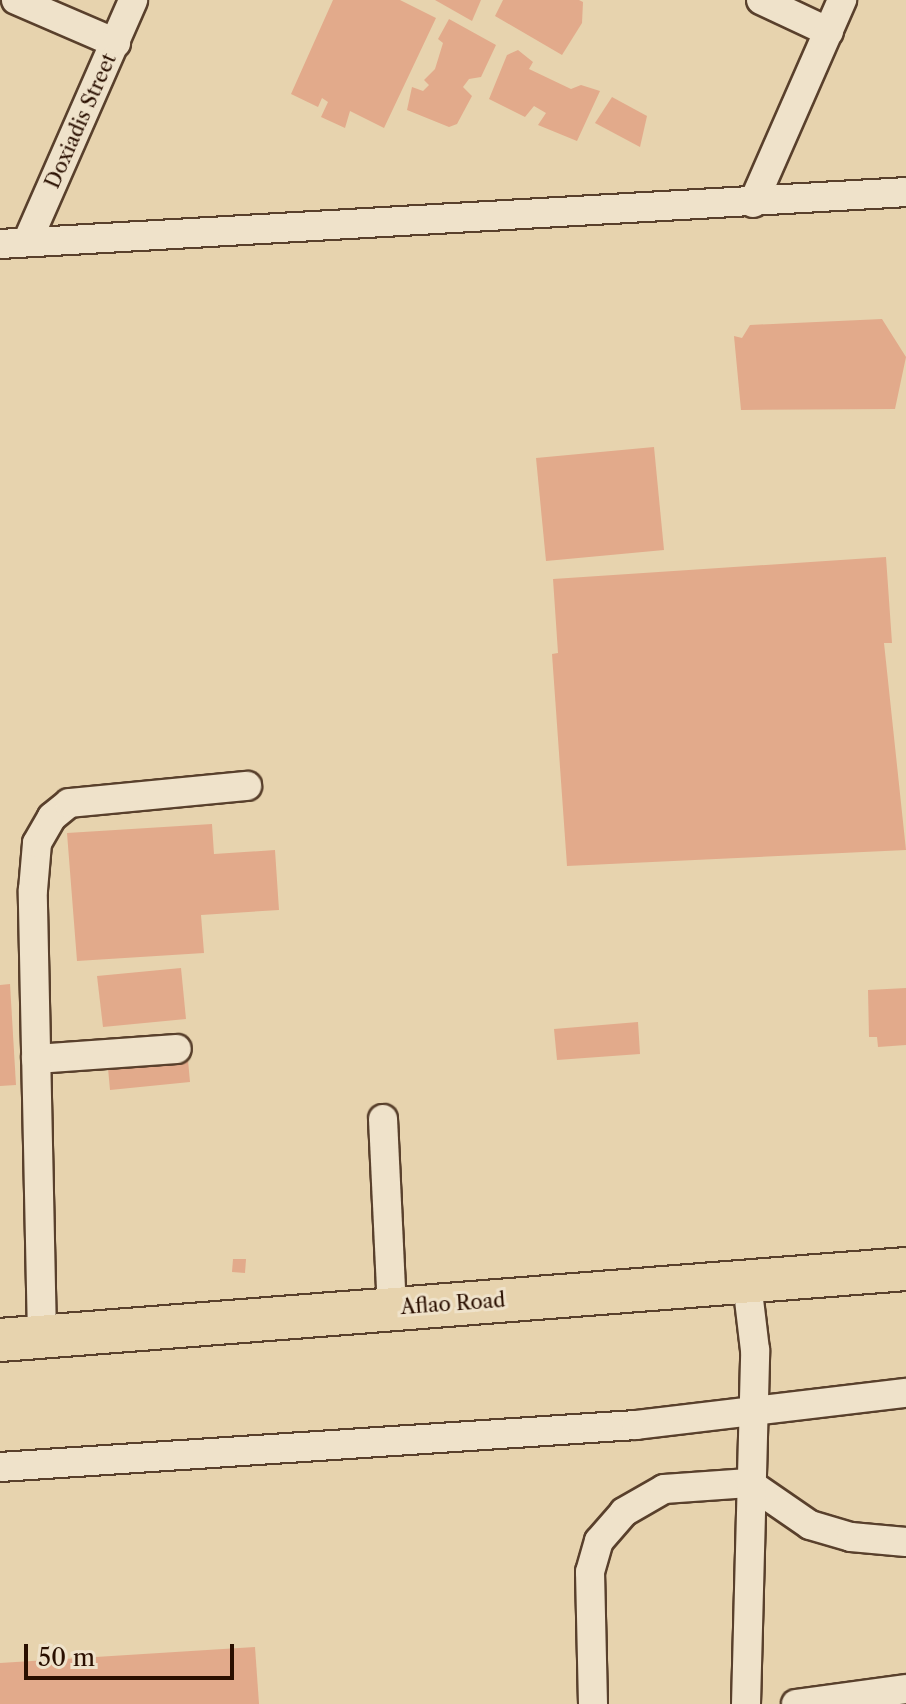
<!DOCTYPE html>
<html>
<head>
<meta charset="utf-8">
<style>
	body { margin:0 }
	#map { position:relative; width:906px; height:1704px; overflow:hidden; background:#e7d3ae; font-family:"Libre Caslon Text",serif }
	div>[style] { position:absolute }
	.building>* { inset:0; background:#e2aa8b }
	.roads { filter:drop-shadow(2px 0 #59402c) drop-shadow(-2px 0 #59402c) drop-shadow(0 2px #59402c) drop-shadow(0 -2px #59402c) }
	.minor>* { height:28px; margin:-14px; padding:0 14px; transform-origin:14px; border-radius:14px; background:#efe2ca }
	.highway>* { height:42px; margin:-21px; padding:0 21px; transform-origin:21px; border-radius:21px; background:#e7d3ae }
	span { translate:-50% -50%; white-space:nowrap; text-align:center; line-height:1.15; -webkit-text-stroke:6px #efe2ca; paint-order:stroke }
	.street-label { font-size:20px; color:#2a0f00 }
	.scale { position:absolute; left:24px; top:1644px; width:210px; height:36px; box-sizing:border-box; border:4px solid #2a0f00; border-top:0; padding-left:10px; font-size:24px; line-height:28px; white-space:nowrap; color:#2a0f00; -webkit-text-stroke:6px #efe2ca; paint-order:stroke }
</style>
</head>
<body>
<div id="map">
	<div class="building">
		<i style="clip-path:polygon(333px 0,400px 0,436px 18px,384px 128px,350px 111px,345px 128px,321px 117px,328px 102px,322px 98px,318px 107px,291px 94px)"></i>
		<i style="clip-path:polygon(435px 0,481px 0,472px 21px)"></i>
		<i style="clip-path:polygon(503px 0,579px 0,583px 2px,582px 23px,562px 55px,495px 16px)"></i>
		<i style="clip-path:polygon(449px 19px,496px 45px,481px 77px,469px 79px,463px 87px,472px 96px,457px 124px,449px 127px,407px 110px,412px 87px,423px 91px,429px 85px,424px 80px,435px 69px,443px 43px,438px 39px)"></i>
		<i style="clip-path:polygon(518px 50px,533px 62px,529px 69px,571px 89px,581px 85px,600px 91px,577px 141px,538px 125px,546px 113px,534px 106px,525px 117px,489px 99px,507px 55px)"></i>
		<i style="clip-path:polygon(612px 97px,647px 116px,640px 147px,595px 123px)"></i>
		<i style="clip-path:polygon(882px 319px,906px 357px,895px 409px,741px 410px,734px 336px,742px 338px,750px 325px)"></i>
		<i style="clip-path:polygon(654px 447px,664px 550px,546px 561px,536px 458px)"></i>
		<i style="clip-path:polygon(886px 557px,892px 643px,884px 643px,906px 850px,567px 866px,552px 654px,558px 653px,553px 579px)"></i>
		<i style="clip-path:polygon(212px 824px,214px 854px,275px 850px,279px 910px,201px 915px,204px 953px,77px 961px,67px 833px)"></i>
		<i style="clip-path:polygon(181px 968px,186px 1019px,103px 1027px,97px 976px)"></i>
		<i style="clip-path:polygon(10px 984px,16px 1085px,0 1086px,0 985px)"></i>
		<i style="clip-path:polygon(906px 988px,906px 1045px,878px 1047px,877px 1037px,869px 1037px,868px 990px)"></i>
		<i style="clip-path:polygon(638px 1022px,640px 1054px,557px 1060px,554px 1029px)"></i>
		<i style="clip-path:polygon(188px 1060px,190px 1082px,110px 1090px,108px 1068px)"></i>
		<i style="clip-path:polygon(233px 1259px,246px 1259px,245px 1273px,232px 1272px)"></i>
		<i style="clip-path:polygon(255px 1647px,259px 1704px,0 1704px,0 1663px)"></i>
	</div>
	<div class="roads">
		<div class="minor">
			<i style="left:16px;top:0;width:109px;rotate:23.3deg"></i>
			<i style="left:761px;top:0;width:75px;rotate:25.2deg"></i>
			<i style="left:753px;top:203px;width:222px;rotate:-66.3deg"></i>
			<i style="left:27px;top:242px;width:264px;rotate:-66.3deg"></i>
			<i style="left:0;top:244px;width:907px;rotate:-3.28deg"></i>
			<i style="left:36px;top:1059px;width:141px;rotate:-4.1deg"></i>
			<i style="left:383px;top:1119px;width:189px;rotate:87.3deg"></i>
			<i style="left:42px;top:1336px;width:446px;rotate:-91.2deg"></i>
			<i style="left:33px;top:890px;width:47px;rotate:-85.1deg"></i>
			<i style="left:37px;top:843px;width:30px;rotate:-60deg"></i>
			<i style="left:52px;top:817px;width:22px;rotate:-39deg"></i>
			<i style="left:69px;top:803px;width:179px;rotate:-5.5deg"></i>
			<i style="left:0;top:1467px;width:637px;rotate:-3.78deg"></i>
			<i style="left:636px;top:1425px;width:272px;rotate:-6.8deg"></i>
			<i style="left:593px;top:1704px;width:132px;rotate:-91.3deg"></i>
			<i style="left:590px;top:1572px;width:32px;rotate:-74deg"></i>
			<i style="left:599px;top:1541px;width:38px;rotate:-49deg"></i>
			<i style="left:624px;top:1512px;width:46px;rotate:-29.9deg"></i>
			<i style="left:664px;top:1489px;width:85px;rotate:-4deg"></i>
			<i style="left:749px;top:1483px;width:74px;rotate:34.5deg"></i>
			<i style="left:810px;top:1525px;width:43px;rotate:16.3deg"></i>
			<i style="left:851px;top:1537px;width:55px;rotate:5.2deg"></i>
			<i style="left:746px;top:1704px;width:354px;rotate:-88.5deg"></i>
			<i style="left:755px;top:1350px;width:67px;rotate:-96.8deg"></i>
			<i style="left:796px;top:1704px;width:111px;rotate:-7.8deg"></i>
		</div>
		<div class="highway">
			<i style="left:0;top:1340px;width:909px;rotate:-4.48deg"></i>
		</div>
	</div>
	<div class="street-label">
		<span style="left:81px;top:121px;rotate:-66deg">Doxiadis Street</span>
		<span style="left:453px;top:1304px;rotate:-4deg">Aflao Road</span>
	</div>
	<div class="scale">50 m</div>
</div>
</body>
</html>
